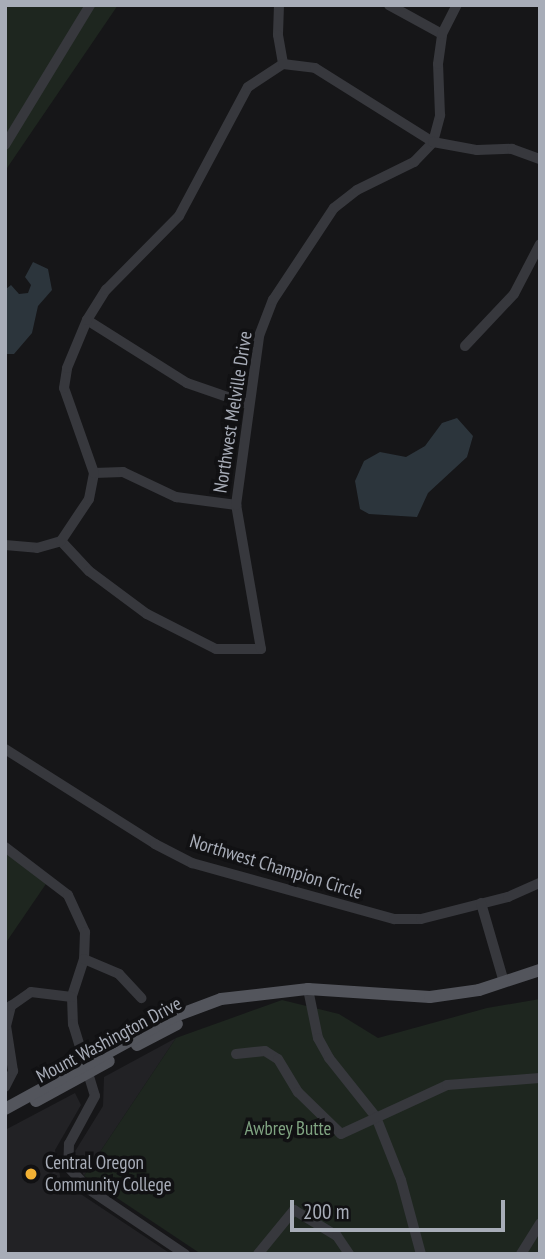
<!DOCTYPE html>
<html>
<head>
<meta charset="utf-8">
<style>
	body { margin:0 }
	#map { position:relative; width:545px; height:1259px; overflow:hidden; background:#161618; font-family:"PT Sans Narrow",sans-serif }
	div>[style] { position:absolute }
	.built>* { inset:0; background:#222225 }
	.green>* { inset:0; background:#1e261f }
	.water>* { inset:0; background:#2c353c }
	.minor>* { height:10px; margin:-5px; padding:0 5px; transform-origin:5px; border-radius:5px; background:#37383d }
	.major>* { height:12px; margin:-6px; padding:0 6px; transform-origin:6px; border-radius:6px; background:#53555c }
	.dots>* { width:19px; height:19px; translate:-50% -50%; box-sizing:border-box; border:4px solid #111113; border-radius:50% }
	span { translate:-50% -50%; white-space:nowrap; text-align:center; line-height:1.15; -webkit-text-stroke:7px #111113; paint-order:stroke }
	.street-label { font-size:19px; color:#a8adb8 }
	.park-label { font-size:19px; color:#7fa381 }
	.poi-label { font-size:19px; color:#a8adb8 }
	.left { translate:0 -50%; text-align:left }
	.frame { position:absolute; inset:0; border:7px solid #a8adb8; pointer-events:none }
	.scale { position:absolute; left:290px; top:1200px; width:215px; height:32px; box-sizing:border-box; border:4px solid #a8adb8; border-top:0; padding-left:9px; font-size:21px; line-height:24px; white-space:nowrap; color:#a8adb8; -webkit-text-stroke:5px #111113; paint-order:stroke }
</style>
</head>
<body>
<div id="map">
	<div class="built">
		<i style="clip-path:polygon(176px 1038px,84px 1176px,74px 1153px,103px 1106px,104px 1077px)"></i>
		<i style="clip-path:polygon(75px 1093px,81px 1105px,55px 1150px,61px 1181px,171px 1254px,5px 1254px,5px 1130px)"></i>
	</div>
	<div class="green">
		<i style="clip-path:polygon(5px 5px,118px 5px,5px 171px)"></i>
		<i style="clip-path:polygon(5px 848px,50px 878px,5px 944px)"></i>
		<i style="clip-path:polygon(540px 999px,540px 1254px,201px 1254px,84px 1176px,176px 1038px,282px 1000px,339px 1014px,378px 1038px,487px 1008px)"></i>
	</div>
	<div class="water">
		<i style="clip-path:polygon(33px 262px,48px 269px,52px 290px,38px 306px,32px 333px,14px 354px,5px 354px,6px 289px,11px 285px,19px 294px,28px 293px,31px 285px,25px 277px)"></i>
		<i style="clip-path:polygon(457px 418px,473px 436px,467px 457px,428px 493px,417px 517px,369px 514px,360px 509px,355px 481px,364px 461px,380px 452px,406px 457px,425px 446px,442px 423px)"></i>
	</div>
	<div class="minor">
		<i style="left:279px;top:5px;width:30px;rotate:92deg"></i>
		<i style="left:278px;top:35px;width:29px;rotate:80deg"></i>
		<i style="left:389px;top:5px;width:60px;rotate:28.7deg"></i>
		<i style="left:5px;top:145px;width:164px;rotate:-58.7deg"></i>
		<i style="left:87px;top:320px;width:118px;rotate:32.2deg"></i>
		<i style="left:187px;top:383px;width:65px;rotate:19deg"></i>
		<i style="left:465px;top:346px;width:71px;rotate:-46.7deg"></i>
		<i style="left:514px;top:294px;width:56px;rotate:-62.5deg"></i>
		<i style="left:94px;top:473px;width:29px;rotate:-2deg"></i>
		<i style="left:123px;top:472px;width:59px;rotate:25.3deg"></i>
		<i style="left:176px;top:497px;width:61px;rotate:7.6deg"></i>
		<i style="left:61px;top:541px;width:41px;rotate:47deg"></i>
		<i style="left:89px;top:571px;width:72px;rotate:36.6deg"></i>
		<i style="left:147px;top:614px;width:77px;rotate:26.9deg"></i>
		<i style="left:216px;top:649px;width:45px"></i>
		<i style="left:261px;top:649px;width:146px;rotate:-99.8deg"></i>
		<i style="left:236px;top:505px;width:171px;rotate:-82.2deg"></i>
		<i style="left:259px;top:336px;width:39px;rotate:-69deg"></i>
		<i style="left:273px;top:300px;width:110px;rotate:-56.5deg"></i>
		<i style="left:334px;top:208px;width:29px;rotate:-38deg"></i>
		<i style="left:357px;top:190px;width:64px;rotate:-26.2deg"></i>
		<i style="left:414px;top:162px;width:28px;rotate:-46deg"></i>
		<i style="left:433px;top:142px;width:28px;rotate:-75deg"></i>
		<i style="left:440px;top:115px;width:51px;rotate:-92.2deg"></i>
		<i style="left:438px;top:64px;width:30px;rotate:-82deg"></i>
		<i style="left:442px;top:34px;width:33px;rotate:-63deg"></i>
		<i style="left:5px;top:545px;width:32px;rotate:5deg"></i>
		<i style="left:37px;top:548px;width:25px;rotate:-16deg"></i>
		<i style="left:61px;top:541px;width:50px;rotate:-56.3deg"></i>
		<i style="left:89px;top:499px;width:26px;rotate:-79deg"></i>
		<i style="left:94px;top:473px;width:90px;rotate:-109.4deg"></i>
		<i style="left:64px;top:388px;width:20px;rotate:-81deg"></i>
		<i style="left:67px;top:368px;width:52px;rotate:-67.4deg"></i>
		<i style="left:87px;top:320px;width:36px;rotate:-58deg"></i>
		<i style="left:106px;top:290px;width:104px;rotate:-45.4deg"></i>
		<i style="left:179px;top:216px;width:146px;rotate:-61.9deg"></i>
		<i style="left:248px;top:87px;width:42px;rotate:-33.3deg"></i>
		<i style="left:283px;top:64px;width:32px;rotate:7deg"></i>
		<i style="left:315px;top:68px;width:139px;rotate:32.1deg"></i>
		<i style="left:433px;top:142px;width:45px;rotate:10.3deg"></i>
		<i style="left:477px;top:150px;width:35px;rotate:-2deg"></i>
		<i style="left:512px;top:149px;width:30px;rotate:20deg"></i>
		<i style="left:5px;top:749px;width:178px;rotate:32.3deg"></i>
		<i style="left:155px;top:844px;width:42px;rotate:27.2deg"></i>
		<i style="left:192px;top:863px;width:210px;rotate:15.5deg"></i>
		<i style="left:394px;top:919px;width:27px"></i>
		<i style="left:421px;top:919px;width:90px;rotate:-14.2deg"></i>
		<i style="left:508px;top:897px;width:35px;rotate:-24deg"></i>
		<i style="left:5px;top:847px;width:79px;rotate:37.3deg"></i>
		<i style="left:68px;top:895px;width:41px;rotate:65.3deg"></i>
		<i style="left:85px;top:932px;width:27px;rotate:92deg"></i>
		<i style="left:84px;top:959px;width:40px;rotate:108deg"></i>
		<i style="left:72px;top:997px;width:27px;rotate:88deg"></i>
		<i style="left:73px;top:1024px;width:75px;rotate:73deg"></i>
		<i style="left:95px;top:1096px;width:55px;rotate:118.4deg"></i>
		<i style="left:69px;top:1144px;width:23px;rotate:92deg"></i>
		<i style="left:68px;top:1167px;width:32px;rotate:46deg"></i>
		<i style="left:90px;top:1190px;width:115px;rotate:34deg"></i>
		<i style="left:481px;top:903px;width:82px;rotate:73.8deg"></i>
		<i style="left:84px;top:959px;width:38px;rotate:23deg"></i>
		<i style="left:119px;top:974px;width:33px;rotate:47deg"></i>
		<i style="left:308px;top:989px;width:50px;rotate:78.5deg"></i>
		<i style="left:318px;top:1038px;width:23px;rotate:61deg"></i>
		<i style="left:329px;top:1058px;width:75px;rotate:51.5deg"></i>
		<i style="left:376px;top:1117px;width:68px;rotate:68.4deg"></i>
		<i style="left:401px;top:1180px;width:77px;rotate:74.9deg"></i>
		<i style="left:236px;top:1054px;width:29px;rotate:-6deg"></i>
		<i style="left:265px;top:1051px;width:15px;rotate:32deg"></i>
		<i style="left:278px;top:1059px;width:39px;rotate:59deg"></i>
		<i style="left:298px;top:1092px;width:60px;rotate:44.3deg"></i>
		<i style="left:341px;top:1134px;width:117px;rotate:-24.8deg"></i>
		<i style="left:447px;top:1085px;width:93px;rotate:-4.3deg"></i>
		<i style="left:5px;top:1087px;width:18px;rotate:-63deg"></i>
		<i style="left:13px;top:1071px;width:46px;rotate:-98.8deg"></i>
		<i style="left:6px;top:1026px;width:21px;rotate:-76deg"></i>
		<i style="left:11px;top:1006px;width:24px;rotate:-35deg"></i>
		<i style="left:31px;top:992px;width:41px;rotate:7deg"></i>
		<i style="left:258px;top:1254px;width:57px;rotate:-50.7deg"></i>
		<i style="left:294px;top:1210px;width:50px;rotate:31.2deg"></i>
		<i style="left:337px;top:1236px;width:22px;rotate:56deg"></i>
		<i style="left:521px;top:1254px;width:36px;rotate:-58deg"></i>
	</div>
	<div class="major">
		<i style="left:137px;top:1045px;width:45px;rotate:-27.7deg"></i>
		<i style="left:36px;top:1101px;width:83px;rotate:-28.7deg"></i>
		<i style="left:5px;top:1109px;width:192px;rotate:-28.7deg"></i>
		<i style="left:173px;top:1017px;width:51px;rotate:-20.6deg"></i>
		<i style="left:221px;top:999px;width:88px;rotate:-6.6deg"></i>
		<i style="left:308px;top:989px;width:122px;rotate:3.8deg"></i>
		<i style="left:430px;top:997px;width:49px;rotate:-8.1deg"></i>
		<i style="left:479px;top:990px;width:64px;rotate:-18.2deg"></i>
	</div>
	<div class="dots">
		<i style="left:31px;top:1174px;background:#f2b134"></i>
	</div>
	<div class="street-label">
		<span style="left:233px;top:412px;rotate:-81deg">Northwest Melville Drive</span>
		<span style="left:276px;top:867px;rotate:17deg">Northwest Champion Circle</span>
		<span style="left:109px;top:1040px;rotate:-28deg">Mount Washington Drive</span>
	</div>
	<div class="park-label">
		<span style="left:288px;top:1129px">Awbrey Butte</span>
	</div>
	<div class="poi-label">
		<span class="left" style="left:45px;top:1174px">Central Oregon<br>Community College</span>
	</div>
	<div class="frame"></div>
	<div class="scale">200 m</div>
</div>
</body>
</html>
